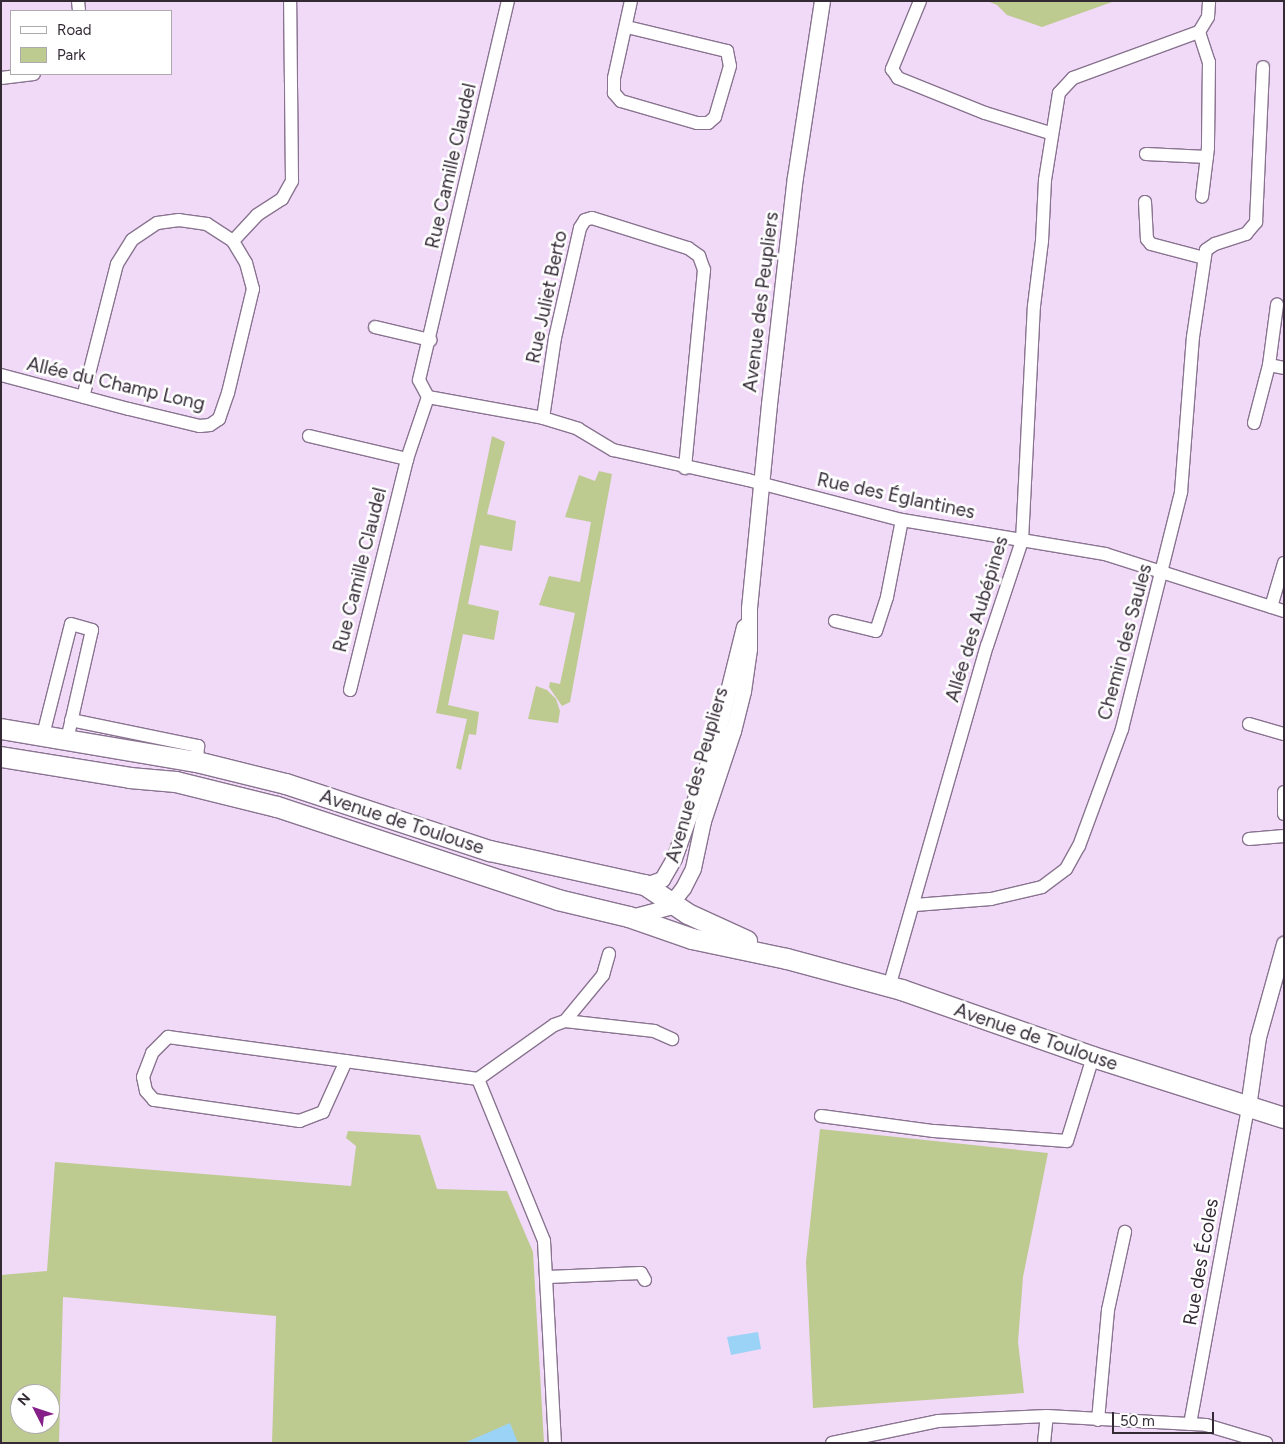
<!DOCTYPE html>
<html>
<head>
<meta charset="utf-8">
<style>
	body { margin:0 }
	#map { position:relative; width:1285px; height:1444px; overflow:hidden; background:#f1d9f8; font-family:Figtree,sans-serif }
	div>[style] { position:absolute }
	.green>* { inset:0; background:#bdca90 }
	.water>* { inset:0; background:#9bd3f7 }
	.roads { filter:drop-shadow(1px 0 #897490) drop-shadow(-1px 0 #897490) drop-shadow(0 1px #897490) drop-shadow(0 -1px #897490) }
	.minor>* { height:12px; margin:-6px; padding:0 6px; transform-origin:6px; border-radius:6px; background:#fff }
	.tertiary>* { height:15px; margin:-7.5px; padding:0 7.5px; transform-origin:7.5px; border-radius:7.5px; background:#fff }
	.primary>* { height:20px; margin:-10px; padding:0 10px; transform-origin:10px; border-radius:10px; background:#fff }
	span { translate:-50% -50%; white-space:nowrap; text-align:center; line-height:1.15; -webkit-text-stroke:5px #fff; paint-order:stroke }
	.street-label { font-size:19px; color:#332a35 }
	.frame { position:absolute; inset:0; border:2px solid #332a35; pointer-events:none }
	.legend { position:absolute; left:10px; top:10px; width:162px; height:65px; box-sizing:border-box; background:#fff; border:1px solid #adaaae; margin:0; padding:6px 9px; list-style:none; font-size:15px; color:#332a35 }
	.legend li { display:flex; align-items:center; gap:10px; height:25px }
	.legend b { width:25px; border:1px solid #adaaae }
	.north { position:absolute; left:10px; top:1384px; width:50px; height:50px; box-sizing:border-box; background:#fff; border:1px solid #adaaae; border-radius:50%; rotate:311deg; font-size:14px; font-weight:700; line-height:20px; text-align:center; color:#332a35 }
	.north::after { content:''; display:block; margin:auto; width:18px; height:22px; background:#852089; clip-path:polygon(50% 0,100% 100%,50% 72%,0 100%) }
	.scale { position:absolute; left:1112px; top:1412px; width:102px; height:22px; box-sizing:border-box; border:2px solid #332a35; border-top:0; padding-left:6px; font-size:15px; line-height:18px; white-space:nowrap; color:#332a35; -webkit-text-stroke:4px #fff; paint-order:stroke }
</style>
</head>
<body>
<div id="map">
	<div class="green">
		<i style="clip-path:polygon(987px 1px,1115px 1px,1042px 27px,1007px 15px,997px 5px)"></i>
		<i style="clip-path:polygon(492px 436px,505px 442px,487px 514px,516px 521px,512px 551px,480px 545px,468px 604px,499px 611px,494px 640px,463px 634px,448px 705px,479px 712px,476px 735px,469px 734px,461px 770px,456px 768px,467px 719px,436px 713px)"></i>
		<i style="clip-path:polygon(599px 471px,612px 474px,570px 702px,562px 706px,549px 687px,550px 682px,560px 684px,575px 613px,539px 605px,549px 576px,580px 582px,591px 522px,565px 517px,579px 475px,595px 481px)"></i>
		<i style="clip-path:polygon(536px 686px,547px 690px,556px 699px,560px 711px,558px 723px,528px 719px)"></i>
		<i style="clip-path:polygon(820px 1129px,1048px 1153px,1023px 1277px,1018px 1342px,1024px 1393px,813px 1408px,806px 1262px)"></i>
		<i style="clip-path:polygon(evenodd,348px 1131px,420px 1135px,437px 1189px,507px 1191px,533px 1252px,544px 1443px,272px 1443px,276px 1316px,63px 1297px,59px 1443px,1px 1443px,1px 1275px,47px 1271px,55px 1162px,351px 1186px,356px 1146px,346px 1138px,348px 1131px,20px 1394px,50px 1394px,50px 1424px,20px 1424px,20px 1394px)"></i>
	</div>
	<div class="water">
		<i style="clip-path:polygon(758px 1332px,761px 1349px,731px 1355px,727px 1337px)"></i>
		<i style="clip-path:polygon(510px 1423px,518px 1443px,464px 1443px)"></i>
	</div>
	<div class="roads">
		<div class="minor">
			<i style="left:78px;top:1px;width:10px;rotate:84deg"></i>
			<i style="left:920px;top:1px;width:74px;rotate:112.4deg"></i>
			<i style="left:892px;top:69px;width:11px;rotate:56deg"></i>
			<i style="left:898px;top:78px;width:94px;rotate:21.9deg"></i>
			<i style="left:985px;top:113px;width:68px;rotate:17.1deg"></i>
			<i style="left:627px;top:27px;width:103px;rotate:13.5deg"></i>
			<i style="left:727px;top:51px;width:15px;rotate:79deg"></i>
			<i style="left:730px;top:66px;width:53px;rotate:106.4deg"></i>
			<i style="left:715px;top:117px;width:9px;rotate:139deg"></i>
			<i style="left:708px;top:123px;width:11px;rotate:180deg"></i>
			<i style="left:697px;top:123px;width:79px;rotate:-163.9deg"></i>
			<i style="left:621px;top:101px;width:11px;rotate:-131deg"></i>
			<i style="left:614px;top:93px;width:15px;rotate:-90deg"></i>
			<i style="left:614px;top:78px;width:79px;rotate:-77.6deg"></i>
			<i style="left:1199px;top:32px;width:32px;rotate:72deg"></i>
			<i style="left:1209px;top:62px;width:86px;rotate:90.7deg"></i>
			<i style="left:1208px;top:148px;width:49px;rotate:97deg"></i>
			<i style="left:1px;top:78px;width:33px;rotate:-7deg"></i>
			<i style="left:1146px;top:154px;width:61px;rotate:2.8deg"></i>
			<i style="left:1145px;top:202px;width:37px;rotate:87deg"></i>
			<i style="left:1147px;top:239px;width:6px;rotate:51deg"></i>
			<i style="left:1151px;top:244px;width:55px;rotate:14.8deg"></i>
			<i style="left:233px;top:241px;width:35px;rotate:-47deg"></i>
			<i style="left:257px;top:215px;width:30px;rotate:-33deg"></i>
			<i style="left:282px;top:199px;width:21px;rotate:-61deg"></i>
			<i style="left:292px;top:181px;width:180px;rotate:-90.6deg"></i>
			<i style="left:375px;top:327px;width:57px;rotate:13.3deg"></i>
			<i style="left:1269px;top:365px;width:15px;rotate:11deg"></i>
			<i style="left:1px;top:375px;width:132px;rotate:14.9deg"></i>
			<i style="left:129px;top:409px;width:73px;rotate:13.5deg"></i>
			<i style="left:200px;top:426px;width:10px;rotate:-6deg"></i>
			<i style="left:210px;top:425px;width:11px;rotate:-34deg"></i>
			<i style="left:219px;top:419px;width:28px;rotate:-71deg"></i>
			<i style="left:228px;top:393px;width:107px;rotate:-76.5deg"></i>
			<i style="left:253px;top:289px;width:27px;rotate:-105deg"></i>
			<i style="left:246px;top:263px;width:26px;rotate:-121deg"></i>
			<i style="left:233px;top:241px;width:31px;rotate:-147deg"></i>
			<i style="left:207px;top:224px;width:28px;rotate:-172deg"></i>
			<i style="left:179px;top:220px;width:22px;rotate:172deg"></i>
			<i style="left:157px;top:223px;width:30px;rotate:146deg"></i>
			<i style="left:132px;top:240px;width:28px;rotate:122deg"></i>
			<i style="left:117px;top:264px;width:137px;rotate:104.3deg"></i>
			<i style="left:428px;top:397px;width:117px;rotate:10.3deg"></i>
			<i style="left:543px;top:418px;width:37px;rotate:17deg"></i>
			<i style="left:578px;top:429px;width:41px;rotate:31deg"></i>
			<i style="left:613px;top:450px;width:138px;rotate:12.5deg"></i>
			<i style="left:748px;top:480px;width:159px;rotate:14.6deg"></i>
			<i style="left:902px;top:520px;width:206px;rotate:9.5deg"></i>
			<i style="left:1105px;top:554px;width:188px;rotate:17.7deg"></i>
			<i style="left:543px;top:418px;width:81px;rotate:-81.5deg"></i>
			<i style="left:555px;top:338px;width:113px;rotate:-77.2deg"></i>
			<i style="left:580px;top:228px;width:9px;rotate:-58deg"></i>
			<i style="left:585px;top:220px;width:7px;rotate:-16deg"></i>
			<i style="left:592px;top:218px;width:101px;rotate:17.4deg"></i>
			<i style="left:688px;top:248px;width:14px;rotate:36deg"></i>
			<i style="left:699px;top:256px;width:15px;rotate:70deg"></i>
			<i style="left:704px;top:270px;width:199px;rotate:95.5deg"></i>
			<i style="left:1254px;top:423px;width:60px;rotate:-75.5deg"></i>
			<i style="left:1269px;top:365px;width:61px;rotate:-82.4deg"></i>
			<i style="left:309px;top:436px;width:101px;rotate:13.2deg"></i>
			<i style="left:1271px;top:607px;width:46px;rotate:-73.5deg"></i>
			<i style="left:835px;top:621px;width:42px;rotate:13.7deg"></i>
			<i style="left:876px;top:631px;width:36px;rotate:-72deg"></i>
			<i style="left:887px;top:597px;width:78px;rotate:-79deg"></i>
			<i style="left:350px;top:690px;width:238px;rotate:-76.1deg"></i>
			<i style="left:407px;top:459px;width:65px;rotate:-71.3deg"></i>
			<i style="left:428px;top:397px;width:19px;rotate:-118deg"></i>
			<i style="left:419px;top:380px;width:389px;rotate:-76.8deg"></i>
			<i style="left:71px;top:720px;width:130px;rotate:11.6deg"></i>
			<i style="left:198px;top:746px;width:16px;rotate:94deg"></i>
			<i style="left:1249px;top:724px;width:36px;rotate:16deg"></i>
			<i style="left:43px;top:735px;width:114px;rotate:-75.8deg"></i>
			<i style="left:71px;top:624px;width:22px;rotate:16deg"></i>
			<i style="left:92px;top:630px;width:113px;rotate:102.8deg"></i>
			<i style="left:1284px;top:792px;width:22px;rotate:90deg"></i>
			<i style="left:1249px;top:839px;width:35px;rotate:-5deg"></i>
			<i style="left:915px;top:905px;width:76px;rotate:-4.5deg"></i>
			<i style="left:991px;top:899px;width:52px;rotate:-13.2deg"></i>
			<i style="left:1042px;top:887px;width:30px;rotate:-37deg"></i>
			<i style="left:1066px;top:869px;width:26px;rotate:-61deg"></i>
			<i style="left:1079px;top:846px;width:125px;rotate:-69.8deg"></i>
			<i style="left:1122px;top:729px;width:244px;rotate:-76deg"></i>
			<i style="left:1181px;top:492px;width:155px;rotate:-85.6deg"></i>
			<i style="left:1193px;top:337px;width:88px;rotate:-81.5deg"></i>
			<i style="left:1206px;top:250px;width:11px;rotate:-34deg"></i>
			<i style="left:1215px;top:244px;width:33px;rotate:-18deg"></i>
			<i style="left:1246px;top:234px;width:16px;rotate:-50deg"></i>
			<i style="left:1256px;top:222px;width:155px;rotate:-87.4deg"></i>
			<i style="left:889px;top:987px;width:355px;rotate:-74deg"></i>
			<i style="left:987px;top:646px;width:111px;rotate:-71.6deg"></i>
			<i style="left:1022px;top:541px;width:235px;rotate:-87.1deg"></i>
			<i style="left:1034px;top:306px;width:65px;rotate:-83deg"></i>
			<i style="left:1042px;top:241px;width:61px;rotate:-87.2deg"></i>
			<i style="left:1045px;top:180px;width:88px;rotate:-80.9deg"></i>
			<i style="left:1059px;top:93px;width:21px;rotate:-47deg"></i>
			<i style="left:1073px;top:78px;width:134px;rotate:-20.1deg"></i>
			<i style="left:1199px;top:32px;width:17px;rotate:-59deg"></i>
			<i style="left:1208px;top:17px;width:16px;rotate:-86deg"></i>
			<i style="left:565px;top:1021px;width:90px;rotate:6.4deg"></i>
			<i style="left:654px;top:1031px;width:20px;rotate:24deg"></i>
			<i style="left:346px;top:1061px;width:56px;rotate:114.3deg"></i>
			<i style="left:323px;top:1112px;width:25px;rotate:159deg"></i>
			<i style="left:300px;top:1121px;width:148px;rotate:-171.8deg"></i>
			<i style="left:154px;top:1100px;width:12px;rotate:-132deg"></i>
			<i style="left:146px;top:1091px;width:14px;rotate:-102deg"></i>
			<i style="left:143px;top:1077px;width:26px;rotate:-69deg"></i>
			<i style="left:152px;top:1053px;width:23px;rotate:-45deg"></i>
			<i style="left:168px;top:1037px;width:313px;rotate:7.7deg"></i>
			<i style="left:478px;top:1079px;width:175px;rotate:67.8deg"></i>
			<i style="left:544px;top:1241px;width:202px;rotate:86.9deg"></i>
			<i style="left:478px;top:1079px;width:93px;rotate:-35.4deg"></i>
			<i style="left:554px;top:1025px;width:12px;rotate:-20deg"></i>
			<i style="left:565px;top:1021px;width:60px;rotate:-50.4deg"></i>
			<i style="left:603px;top:975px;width:22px;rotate:-74deg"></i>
			<i style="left:821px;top:1116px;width:114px;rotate:7.6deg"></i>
			<i style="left:934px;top:1131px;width:133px;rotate:4.3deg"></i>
			<i style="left:1067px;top:1141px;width:88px;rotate:-72.8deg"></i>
			<i style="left:548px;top:1277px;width:93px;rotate:-2.5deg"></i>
			<i style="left:641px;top:1273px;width:8px;rotate:60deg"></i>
			<i style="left:1098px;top:1420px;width:110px;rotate:-84.8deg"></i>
			<i style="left:1108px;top:1310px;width:80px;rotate:-77.7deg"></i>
			<i style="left:1190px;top:1424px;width:322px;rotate:-79.6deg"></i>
			<i style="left:832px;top:1443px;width:108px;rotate:-11.7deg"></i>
			<i style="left:938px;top:1421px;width:109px;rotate:-2.6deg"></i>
			<i style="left:1047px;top:1416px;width:159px;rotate:3.2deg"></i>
			<i style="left:1206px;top:1425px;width:63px;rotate:16.7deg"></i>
			<i style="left:1044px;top:1443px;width:27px;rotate:-84deg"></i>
		</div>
		<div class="tertiary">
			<i style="left:645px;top:885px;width:18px;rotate:-19deg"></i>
			<i style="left:662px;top:879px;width:24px;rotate:-60deg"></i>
			<i style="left:674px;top:858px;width:122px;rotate:-70.4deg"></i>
			<i style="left:715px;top:743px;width:120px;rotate:-76deg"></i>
			<i style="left:631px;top:917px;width:38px;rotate:-15deg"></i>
			<i style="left:668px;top:907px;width:24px;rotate:-52deg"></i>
			<i style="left:683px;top:888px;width:22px;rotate:-63deg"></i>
			<i style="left:693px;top:868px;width:48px;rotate:-78deg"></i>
			<i style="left:703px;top:821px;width:95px;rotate:-71.6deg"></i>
			<i style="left:733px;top:731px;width:41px;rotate:-76deg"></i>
			<i style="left:743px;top:691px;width:42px;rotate:-81.9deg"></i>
			<i style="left:749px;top:649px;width:41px;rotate:-90deg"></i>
			<i style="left:749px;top:608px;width:205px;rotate:-84.4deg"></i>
			<i style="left:769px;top:404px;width:228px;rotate:-83.5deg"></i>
			<i style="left:795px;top:177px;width:178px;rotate:-81.3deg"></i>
			<i style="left:1248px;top:1107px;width:71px;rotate:-81.9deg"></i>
			<i style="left:1258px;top:1037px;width:97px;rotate:-74.4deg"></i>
		</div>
		<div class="primary">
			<i style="left:1px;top:729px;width:199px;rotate:9.6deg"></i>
			<i style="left:197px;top:762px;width:92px;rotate:13.9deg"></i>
			<i style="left:286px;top:784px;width:215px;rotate:18.2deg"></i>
			<i style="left:490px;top:851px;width:159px;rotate:12.4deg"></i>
			<i style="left:645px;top:885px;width:52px;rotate:34deg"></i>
			<i style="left:688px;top:914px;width:65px;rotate:24.6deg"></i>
			<i style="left:1px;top:757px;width:131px;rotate:9.2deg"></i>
			<i style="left:130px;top:778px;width:46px;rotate:5deg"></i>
			<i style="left:176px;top:782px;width:104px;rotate:13.9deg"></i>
			<i style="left:277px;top:807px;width:296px;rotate:18.3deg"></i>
			<i style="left:558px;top:900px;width:73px;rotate:13.5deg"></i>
			<i style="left:629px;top:917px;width:67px;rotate:19.2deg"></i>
			<i style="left:692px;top:939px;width:97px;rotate:11.9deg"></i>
			<i style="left:787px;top:959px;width:119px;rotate:15.1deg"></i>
			<i style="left:902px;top:990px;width:202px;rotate:19.3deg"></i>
			<i style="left:1093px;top:1057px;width:201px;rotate:17.7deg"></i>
		</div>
	</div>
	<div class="street-label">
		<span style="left:451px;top:166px;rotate:-77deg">Rue Camille Claudel</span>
		<span style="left:547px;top:297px;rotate:-78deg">Rue Juliet Berto</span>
		<span style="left:761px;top:302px;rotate:-83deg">Avenue des Peupliers</span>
		<span style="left:116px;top:384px;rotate:13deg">Allée du Champ Long</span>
		<span style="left:896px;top:496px;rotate:12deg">Rue des Églantines</span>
		<span style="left:360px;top:570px;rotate:-76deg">Rue Camille Claudel</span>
		<span style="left:977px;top:619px;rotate:-73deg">Allée des Aubépines</span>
		<span style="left:1125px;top:642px;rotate:-75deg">Chemin des Saules</span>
		<span style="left:697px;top:775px;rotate:-74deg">Avenue des Peupliers</span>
		<span style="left:402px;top:822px;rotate:18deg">Avenue de Toulouse</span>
		<span style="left:1036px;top:1037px;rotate:19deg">Avenue de Toulouse</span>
		<span style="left:1201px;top:1262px;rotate:-80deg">Rue des Écoles</span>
	</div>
	<div class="frame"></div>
	<ul class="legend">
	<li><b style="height:6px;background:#fff"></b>Road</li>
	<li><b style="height:14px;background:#bdca90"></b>Park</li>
	</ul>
	<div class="north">N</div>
	<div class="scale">50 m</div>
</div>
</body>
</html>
